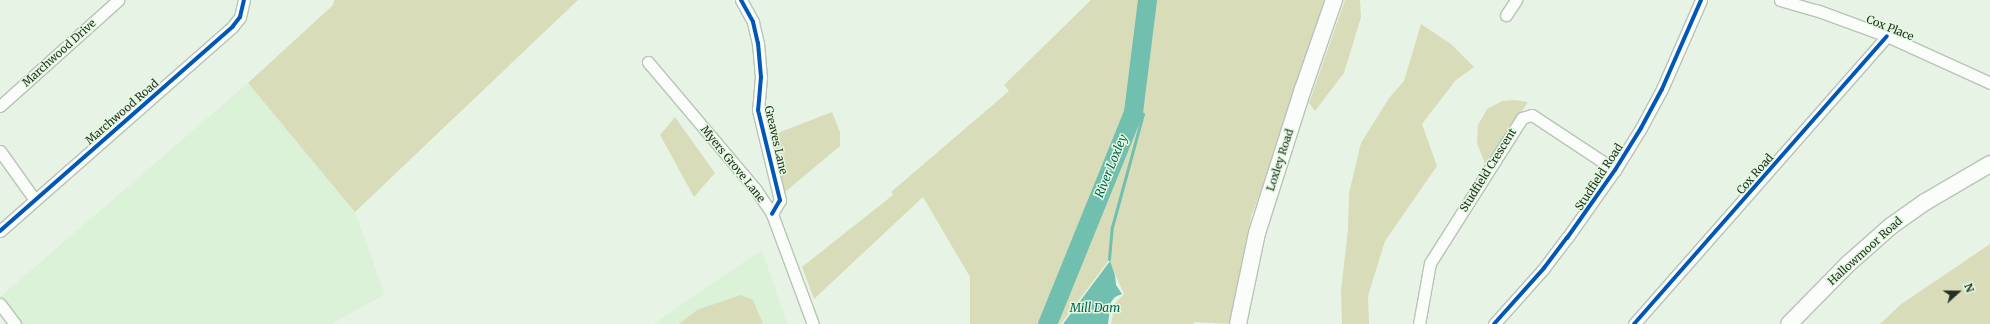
<!DOCTYPE html>
<html>
<head>
<meta charset="utf-8">
<style>
	body { margin:0 }
	#map { position:relative; width:1990px; height:324px; overflow:hidden; background:#e7f4e5; font-family:Merriweather,serif }
	div>[style] { position:absolute }
	.built>* { inset:0; background:#dbf1d8 }
	.green>* { inset:0; background:#d9dcb9 }
	.water>* { inset:0; background:#71bfae }
	.stream>* { height:3px; margin:-1.5px; padding:0 1.5px; transform-origin:1.5px; border-radius:1.5px; background:#71bfae }
	.river>* { height:19px; margin:-9.5px; padding:0 9.5px; transform-origin:9.5px; border-radius:9.5px; background:#71bfae }
	.roads { filter:drop-shadow(1px 0 #b9c3b7) drop-shadow(-1px 0 #b9c3b7) drop-shadow(0 1px #b9c3b7) drop-shadow(0 -1px #b9c3b7) }
	.street>* { height:11px; margin:-5.5px; padding:0 5.5px; transform-origin:5.5px; border-radius:5.5px; background:#fbfdfb }
	.secondary>* { height:16px; margin:-8px; padding:0 8px; transform-origin:8px; border-radius:8px; background:#fbfdfb }
	.cycleway>* { height:4px; margin:-2px; padding:0 2px; transform-origin:2px; border-radius:2px; background:#0057b8 }
	span { translate:-50% -50%; white-space:nowrap; text-align:center; line-height:1.15; -webkit-text-stroke:3px #e2fadf; paint-order:stroke }
	.street-label { font-size:11px; color:#272f25 }
	.water-label { font-size:12px; color:#025e52; font-style:italic }
	.north { position:absolute; left:1938px; top:272px; width:40px; height:40px; -webkit-text-stroke:3px #e2fadf; paint-order:stroke; rotate:69deg; font-size:11px; font-weight:700; line-height:16px; text-align:center; color:#272f25 }
	.north::after { content:''; display:block; margin:auto; width:14px; height:18px; background:#272f25; clip-path:polygon(50% 0,100% 100%,50% 72%,0 100%) }
</style>
</head>
<body>
<div id="map">
	<div class="built">
		<i style="clip-path:polygon(248px 83px,355px 212px,385px 294px,332px 324px,14px 324px,0 306px,0 297px)"></i>
		<i style="clip-path:polygon(762px 250px,787px 324px,654px 324px,676px 308px)"></i>
	</div>
	<div class="green">
		<i style="clip-path:polygon(334px 0,578px 0,355px 212px,248px 83px,333px 5px)"></i>
		<i style="clip-path:polygon(1091px 0,1327px 0,1297px 93px,1251px 217px,1231px 324px,1194px 322px,1194px 324px,1111px 324px,1115px 303px,1124px 294px,1109px 260px,1061px 324px,970px 324px,970px 277px,923px 197px,814px 299px,802px 267px,893px 195px,891px 192px,1009px 91px,1004px 85px)"></i>
		<i style="clip-path:polygon(1345px 0,1360px 0,1361px 17px,1344px 73px,1315px 111px,1309px 103px)"></i>
		<i style="clip-path:polygon(1421px 24px,1451px 44px,1474px 67px,1456px 80px,1422px 124px,1437px 166px,1385px 241px,1368px 296px,1369px 324px,1342px 324px,1341px 291px,1348px 229px,1349px 193px,1361px 143px,1389px 98px,1404px 81px)"></i>
		<i style="clip-path:polygon(1514px 100px,1528px 102px,1485px 164px,1477px 143px,1478px 125px,1487px 109px,1502px 101px)"></i>
		<i style="clip-path:polygon(832px 112px,840px 132px,840px 146px,785px 192px,770px 136px)"></i>
		<i style="clip-path:polygon(675px 117px,715px 173px,694px 197px,660px 135px)"></i>
		<i style="clip-path:polygon(1990px 244px,1990px 324px,1880px 324px,1900px 305px)"></i>
		<i style="clip-path:polygon(741px 295px,753px 300px,763px 324px,679px 324px,697px 310px)"></i>
	</div>
	<div class="water">
		<i style="clip-path:polygon(1110px 261px,1115px 275px,1116px 285px,1122px 294px,1115px 297px,1111px 302px,1108px 324px,1063px 324px)"></i>
	</div>
	<div class="stream">
		<i style="left:1109px;top:259px;width:32px;rotate:-85deg"></i>
		<i style="left:1112px;top:227px;width:117px;rotate:-74.7deg"></i>
		<i style="left:1143px;top:114px;width:10px;rotate:-169deg"></i>
	</div>
	<div class="river">
		<i style="left:1047px;top:324px;width:229px;rotate:-67.9deg"></i>
		<i style="left:1133px;top:112px;width:113px;rotate:-82.9deg"></i>
	</div>
	<div class="roads">
		<div class="street">
			<i style="left:741px;top:0;width:25px;rotate:61deg"></i>
			<i style="left:753px;top:22px;width:22px;rotate:77deg"></i>
			<i style="left:758px;top:43px;width:34px;rotate:85deg"></i>
			<i style="left:761px;top:77px;width:33px;rotate:95deg"></i>
			<i style="left:758px;top:110px;width:93px;rotate:76.3deg"></i>
			<i style="left:780px;top:200px;width:16px;rotate:120deg"></i>
			<i style="left:1780px;top:0;width:37px;rotate:16deg"></i>
			<i style="left:1816px;top:10px;width:76px;rotate:20.1deg"></i>
			<i style="left:1887px;top:36px;width:113px;rotate:24.5deg"></i>
			<i style="left:1506px;top:15px;width:18px;rotate:-56deg"></i>
			<i style="left:648px;top:62px;width:167px;rotate:49.8deg"></i>
			<i style="left:756px;top:190px;width:29px;rotate:56deg"></i>
			<i style="left:772px;top:214px;width:117px;rotate:69.6deg"></i>
			<i style="left:0;top:106px;width:159px;rotate:-41.9deg"></i>
			<i style="left:0;top:151px;width:60px;rotate:54.5deg"></i>
			<i style="left:0;top:231px;width:310px;rotate:-41.3deg"></i>
			<i style="left:233px;top:26px;width:11px;rotate:-52deg"></i>
			<i style="left:240px;top:17px;width:17px;rotate:-77deg"></i>
			<i style="left:0;top:304px;width:25px;rotate:53deg"></i>
			<i style="left:1419px;top:324px;width:62px;rotate:-79.8deg"></i>
			<i style="left:1430px;top:263px;width:172px;rotate:-57.6deg"></i>
			<i style="left:1522px;top:118px;width:10px;rotate:-17deg"></i>
			<i style="left:1532px;top:115px;width:100px;rotate:33.5deg"></i>
			<i style="left:1494px;top:324px;width:75px;rotate:-48.2deg"></i>
			<i style="left:1544px;top:268px;width:38px;rotate:-53deg"></i>
			<i style="left:1567px;top:238px;width:83px;rotate:-54.8deg"></i>
			<i style="left:1615px;top:170px;width:49px;rotate:-58.2deg"></i>
			<i style="left:1641px;top:128px;width:44px;rotate:-61.7deg"></i>
			<i style="left:1662px;top:89px;width:97px;rotate:-66.3deg"></i>
			<i style="left:1634px;top:324px;width:383px;rotate:-48.7deg"></i>
		</div>
		<div class="secondary">
			<i style="left:1238px;top:324px;width:93px;rotate:-78.2deg"></i>
			<i style="left:1257px;top:233px;width:151px;rotate:-72.3deg"></i>
			<i style="left:1303px;top:89px;width:94px;rotate:-70.8deg"></i>
			<i style="left:1789px;top:324px;width:84px;rotate:-45.5deg"></i>
			<i style="left:1848px;top:264px;width:57px;rotate:-41.5deg"></i>
			<i style="left:1891px;top:226px;width:42px;rotate:-35.2deg"></i>
			<i style="left:1925px;top:202px;width:75px;rotate:-30.3deg"></i>
		</div>
	</div>
	<div class="cycleway">
		<i style="left:741px;top:0;width:25px;rotate:61deg"></i>
		<i style="left:753px;top:22px;width:22px;rotate:77deg"></i>
		<i style="left:758px;top:43px;width:34px;rotate:85deg"></i>
		<i style="left:761px;top:77px;width:33px;rotate:95deg"></i>
		<i style="left:758px;top:110px;width:93px;rotate:76.3deg"></i>
		<i style="left:780px;top:200px;width:16px;rotate:120deg"></i>
		<i style="left:0;top:231px;width:310px;rotate:-41.3deg"></i>
		<i style="left:233px;top:26px;width:11px;rotate:-52deg"></i>
		<i style="left:240px;top:17px;width:17px;rotate:-77deg"></i>
		<i style="left:1494px;top:324px;width:75px;rotate:-48.2deg"></i>
		<i style="left:1544px;top:268px;width:38px;rotate:-53deg"></i>
		<i style="left:1567px;top:238px;width:83px;rotate:-54.8deg"></i>
		<i style="left:1615px;top:170px;width:49px;rotate:-58.2deg"></i>
		<i style="left:1641px;top:128px;width:44px;rotate:-61.7deg"></i>
		<i style="left:1662px;top:89px;width:97px;rotate:-66.3deg"></i>
		<i style="left:1634px;top:324px;width:383px;rotate:-48.7deg"></i>
	</div>
	<div class="street-label">
		<span style="left:1890px;top:28px;rotate:22deg">Cox Place</span>
		<span style="left:59px;top:53px;rotate:-42deg">Marchwood Drive</span>
		<span style="left:122px;top:112px;rotate:-41deg">Marchwood Road</span>
		<span style="left:776px;top:140px;rotate:77deg">Greaves Lane</span>
		<span style="left:1280px;top:160px;rotate:-72deg">Loxley Road</span>
		<span style="left:733px;top:164px;rotate:51deg">Myers Grove Lane</span>
		<span style="left:1488px;top:170px;rotate:-58deg">Studfield Crescent</span>
		<span style="left:1755px;top:174px;rotate:-49deg">Cox Road</span>
		<span style="left:1599px;top:177px;rotate:-57deg">Studfield Road</span>
		<span style="left:1865px;top:251px;rotate:-42deg">Hallowmoor Road</span>
	</div>
	<div class="water-label">
		<span style="left:1111px;top:166px;rotate:-68deg">River Loxley</span>
		<span style="left:1095px;top:308px">Mill Dam</span>
	</div>
	<div class="north">N</div>
</div>
</body>
</html>
